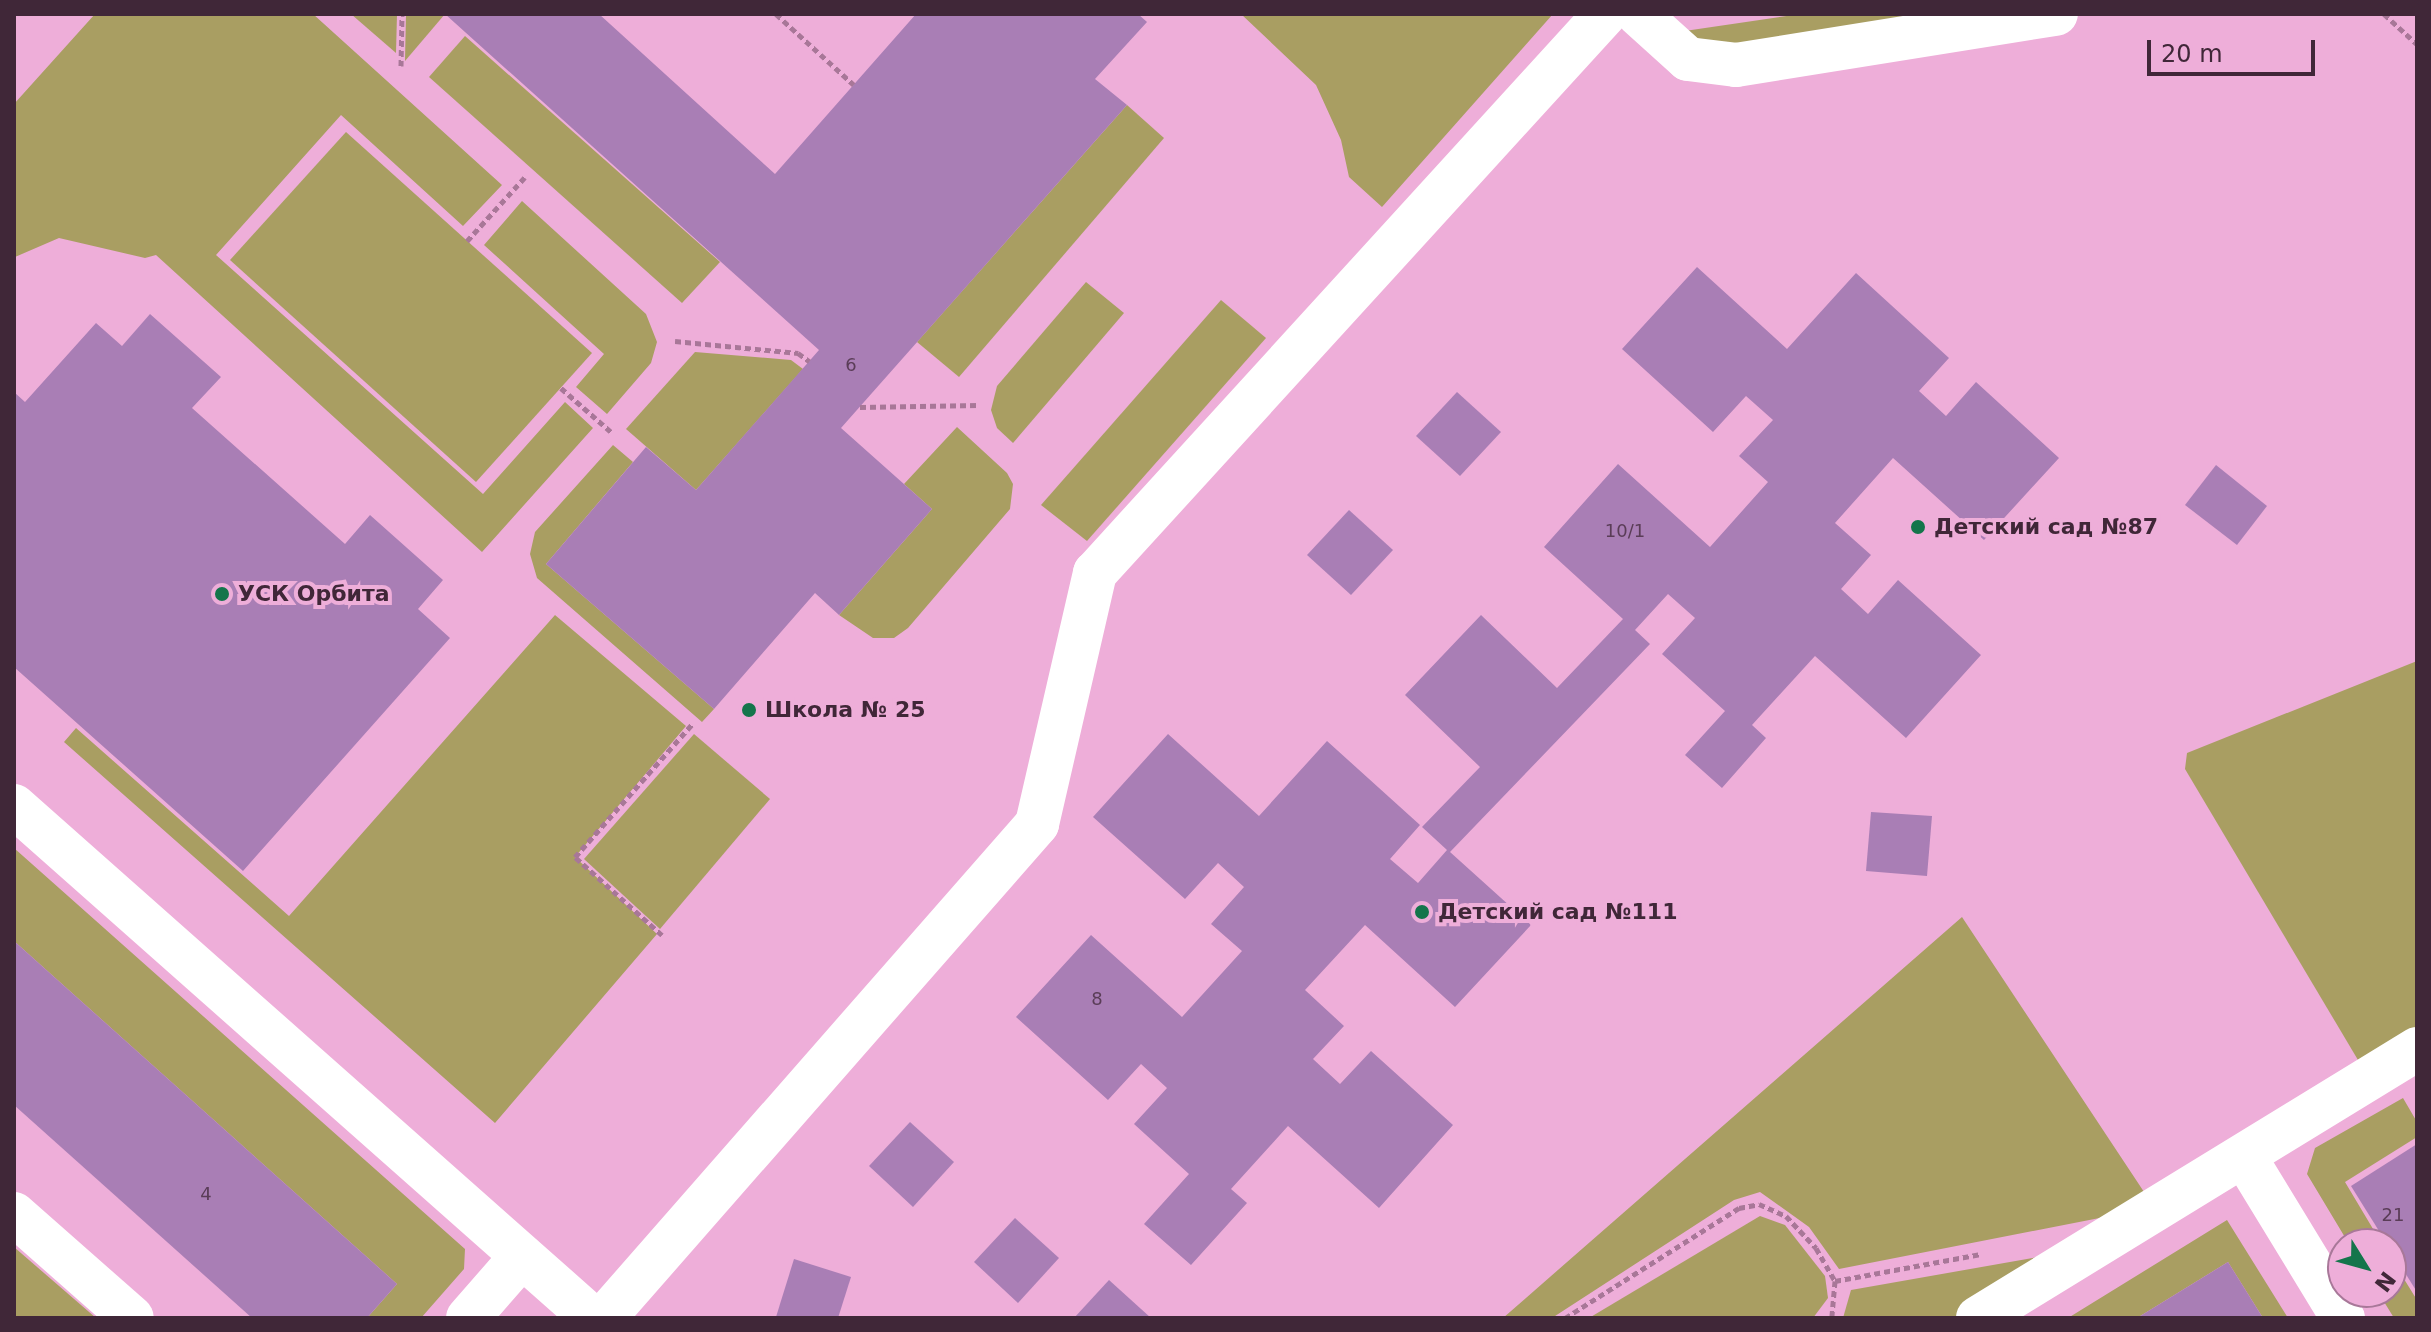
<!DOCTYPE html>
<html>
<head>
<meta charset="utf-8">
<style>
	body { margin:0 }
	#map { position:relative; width:2431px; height:1332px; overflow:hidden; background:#eeaed9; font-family:"DejaVu Sans",sans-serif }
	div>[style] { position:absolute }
	.green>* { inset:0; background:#a99e62 }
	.building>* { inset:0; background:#a97eb5 }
	.path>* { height:5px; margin-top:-2.5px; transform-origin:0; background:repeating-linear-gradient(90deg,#a87798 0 6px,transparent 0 10px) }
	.minor>* { height:44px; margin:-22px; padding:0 22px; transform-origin:22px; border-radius:22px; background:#fff }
	.dots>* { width:22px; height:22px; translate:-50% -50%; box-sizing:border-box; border:4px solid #eeaed9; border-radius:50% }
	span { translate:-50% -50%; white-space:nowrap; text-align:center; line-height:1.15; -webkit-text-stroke:8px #eeaed9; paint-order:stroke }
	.number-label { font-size:18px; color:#5a3d57 }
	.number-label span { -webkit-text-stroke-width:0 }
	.poi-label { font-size:22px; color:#402738; font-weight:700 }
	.left { translate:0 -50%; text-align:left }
	.frame { position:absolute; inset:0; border:16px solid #402738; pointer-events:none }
	.north { position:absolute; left:2327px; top:1228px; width:80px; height:80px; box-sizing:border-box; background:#eeaed9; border:2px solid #a87899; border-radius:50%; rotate:127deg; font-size:22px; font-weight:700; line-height:32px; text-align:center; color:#402738 }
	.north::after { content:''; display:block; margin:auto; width:28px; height:36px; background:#14754b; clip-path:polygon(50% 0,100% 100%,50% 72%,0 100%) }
	.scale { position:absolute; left:2147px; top:40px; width:168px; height:36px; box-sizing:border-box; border:4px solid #402738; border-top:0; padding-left:10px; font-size:24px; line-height:28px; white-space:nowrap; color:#402738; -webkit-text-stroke:6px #eeaed9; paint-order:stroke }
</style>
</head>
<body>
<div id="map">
	<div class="green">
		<i style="clip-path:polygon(95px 14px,313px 14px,502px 185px,463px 226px,341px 115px,216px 255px,483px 494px,565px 402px,593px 428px,482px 552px,156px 255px,145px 258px,59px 238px,15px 257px,14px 104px)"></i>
		<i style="clip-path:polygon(351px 14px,397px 14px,396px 53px)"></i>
		<i style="clip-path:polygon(406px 14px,445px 14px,405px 61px)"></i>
		<i style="clip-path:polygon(1241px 14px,1553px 14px,1382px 207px,1349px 177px,1341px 140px,1316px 85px)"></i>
		<i style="clip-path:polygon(1800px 14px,1993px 14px,1742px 55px,1671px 33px)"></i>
		<i style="clip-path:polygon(465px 36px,720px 262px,682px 303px,429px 77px)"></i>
		<i style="clip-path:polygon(1127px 105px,1164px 138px,959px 377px,917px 342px)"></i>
		<i style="clip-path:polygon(346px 132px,592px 353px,476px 482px,230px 260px)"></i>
		<i style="clip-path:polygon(522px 201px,646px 314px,657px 342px,651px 363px,607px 414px,576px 387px,604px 354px,484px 245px)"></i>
		<i style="clip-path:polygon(1086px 282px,1124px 313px,1013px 443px,997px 428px,991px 410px,997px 386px)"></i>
		<i style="clip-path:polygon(1221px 300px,1266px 338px,1087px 541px,1041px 505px)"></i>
		<i style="clip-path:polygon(695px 352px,791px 360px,803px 369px,696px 490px,626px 429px)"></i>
		<i style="clip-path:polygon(957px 427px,1007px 473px,1013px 484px,1010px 509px,908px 628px,894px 638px,873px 638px,839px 615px,932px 509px,904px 484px)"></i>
		<i style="clip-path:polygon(613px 445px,633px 462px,546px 564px,714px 709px,702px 722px,537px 578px,530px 554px,535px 532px)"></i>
		<i style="clip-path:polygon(555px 615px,686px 726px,575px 857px,657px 934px,495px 1123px,64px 742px,76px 728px,289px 916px)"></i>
		<i style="clip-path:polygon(2417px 661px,2417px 1035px,2358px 1060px,2185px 769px,2187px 753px)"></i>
		<i style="clip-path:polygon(694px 734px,770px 799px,660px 929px,584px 859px)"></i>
		<i style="clip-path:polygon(14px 848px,465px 1249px,464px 1269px,421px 1318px,367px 1318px,397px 1284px,14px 941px)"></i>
		<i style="clip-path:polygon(1962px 917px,2150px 1201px,2125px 1213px,1839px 1269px,1809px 1227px,1760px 1192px,1734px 1200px,1552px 1318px,1503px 1318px)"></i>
		<i style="clip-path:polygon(2403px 1098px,2417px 1122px,2417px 1137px,2345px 1182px,2382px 1244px,2349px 1244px,2307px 1174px,2315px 1148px)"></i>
		<i style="clip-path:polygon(1760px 1216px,1785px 1225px,1825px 1276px,1828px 1298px,1813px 1318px,1589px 1318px)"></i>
		<i style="clip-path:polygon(2227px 1220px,2288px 1318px,2263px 1318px,2228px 1262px,2137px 1318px,2068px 1318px)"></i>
		<i style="clip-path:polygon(14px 1247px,96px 1318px,14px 1318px)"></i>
		<i style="clip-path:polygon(2061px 1253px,1955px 1318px,1843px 1318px,1851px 1290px)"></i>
		<i style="clip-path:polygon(2391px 1258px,2417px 1300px,2417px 1318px,2394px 1318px,2378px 1292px,2391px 1292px)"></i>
	</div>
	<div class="building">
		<i style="clip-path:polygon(445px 14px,599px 14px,775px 174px,916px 14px,1138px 14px,1147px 22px,1095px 79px,1127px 105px,841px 428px,932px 509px,839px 615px,815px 593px,714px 709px,546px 564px,646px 447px,696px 490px,819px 350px)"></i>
		<i style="clip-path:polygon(1697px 267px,1787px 349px,1856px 273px,1949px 358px,1919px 391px,1946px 416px,1976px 382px,2059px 458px,1984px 540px,1893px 458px,1835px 523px,1871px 555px,1841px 589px,1868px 614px,1898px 580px,1981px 655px,1906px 738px,1815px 656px,1752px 725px,1766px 738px,1722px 788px,1685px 755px,1725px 711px,1662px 654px,1695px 618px,1668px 594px,1635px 630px,1650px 644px,1450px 852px,1531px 925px,1455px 1007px,1365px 925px,1305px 990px,1344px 1026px,1313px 1059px,1340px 1084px,1371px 1051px,1453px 1125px,1379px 1208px,1288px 1126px,1231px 1189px,1247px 1203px,1191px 1265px,1144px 1224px,1189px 1174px,1134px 1124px,1167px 1088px,1141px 1064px,1108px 1100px,1016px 1017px,1091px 935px,1182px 1017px,1242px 951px,1211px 924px,1244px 887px,1218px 863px,1185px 899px,1093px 817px,1168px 734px,1259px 816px,1327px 741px,1420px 825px,1390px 859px,1418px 883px,1447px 850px,1422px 827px,1480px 767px,1405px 695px,1481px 615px,1557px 688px,1623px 619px,1544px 547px,1618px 464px,1710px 547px,1768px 482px,1739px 456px,1773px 420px,1746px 396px,1713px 432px,1622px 349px)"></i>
		<i style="clip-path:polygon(150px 314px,221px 377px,192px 408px,345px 544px,370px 515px,443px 580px,418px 609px,450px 638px,243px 871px,14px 667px,14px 392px,25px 402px,96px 323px,122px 346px)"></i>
		<i style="clip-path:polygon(1457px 392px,1501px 432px,1460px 476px,1416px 436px)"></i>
		<i style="clip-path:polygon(2216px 465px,2267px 506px,2237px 545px,2185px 505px)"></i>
		<i style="clip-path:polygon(1349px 510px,1393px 550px,1351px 595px,1307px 555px)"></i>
		<i style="clip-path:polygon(1871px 812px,1932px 816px,1927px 876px,1866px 871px)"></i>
		<i style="clip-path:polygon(14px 941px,397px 1284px,367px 1318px,252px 1318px,14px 1105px)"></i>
		<i style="clip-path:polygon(910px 1122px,954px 1162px,913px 1207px,869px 1166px)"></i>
		<i style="clip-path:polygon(2417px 1144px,2417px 1292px,2351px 1186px)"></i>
		<i style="clip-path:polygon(1015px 1218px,1059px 1258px,1018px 1303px,974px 1262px)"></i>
		<i style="clip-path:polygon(794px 1259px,851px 1277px,838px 1318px,776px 1317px)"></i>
		<i style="clip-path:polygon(2228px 1262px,2263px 1318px,2137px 1318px)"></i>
		<i style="clip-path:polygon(1109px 1280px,1151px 1318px,1074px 1318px)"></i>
	</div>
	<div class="path">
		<i style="left:776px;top:14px;width:105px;rotate:42.3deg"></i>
		<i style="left:2384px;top:14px;width:45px;rotate:42.3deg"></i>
		<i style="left:401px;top:66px;width:52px;rotate:-88.9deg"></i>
		<i style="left:467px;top:241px;width:86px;rotate:-47.8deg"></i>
		<i style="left:675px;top:341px;width:124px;rotate:5.6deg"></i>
		<i style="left:798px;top:353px;width:14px;rotate:36deg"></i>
		<i style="left:561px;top:388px;width:67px;rotate:41.3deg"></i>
		<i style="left:860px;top:407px;width:119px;rotate:-1deg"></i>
		<i style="left:662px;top:935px;width:117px;rotate:-138.1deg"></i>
		<i style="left:575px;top:857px;width:179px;rotate:-48.6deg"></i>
		<i style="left:1835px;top:1281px;width:147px;rotate:-10.5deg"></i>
		<i style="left:1565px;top:1318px;width:206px;rotate:-32.3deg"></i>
		<i style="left:1739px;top:1208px;width:20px;rotate:-11deg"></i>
		<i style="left:1759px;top:1204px;width:30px;rotate:24deg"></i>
		<i style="left:1786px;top:1216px;width:44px;rotate:46.8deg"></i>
		<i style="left:1816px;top:1248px;width:38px;rotate:60deg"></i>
		<i style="left:1835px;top:1281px;width:37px;rotate:95deg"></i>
	</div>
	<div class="minor">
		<i style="left:1638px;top:14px;width:67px;rotate:42deg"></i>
		<i style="left:1688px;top:59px;width:48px;rotate:7.1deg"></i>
		<i style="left:1736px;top:65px;width:324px;rotate:-9.1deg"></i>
		<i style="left:14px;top:806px;width:772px;rotate:41.53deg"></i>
		<i style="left:2244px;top:1156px;width:190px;rotate:58.6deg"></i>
		<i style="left:14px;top:1214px;width:157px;rotate:41.4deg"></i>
		<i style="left:468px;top:1318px;width:82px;rotate:-48.9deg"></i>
		<i style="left:604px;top:1318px;width:657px;rotate:-48.76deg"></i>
		<i style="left:1037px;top:824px;width:258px;rotate:-77deg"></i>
		<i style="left:1095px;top:573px;width:757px;rotate:-47.62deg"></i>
		<i style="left:1978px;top:1318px;width:515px;rotate:-31.5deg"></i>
	</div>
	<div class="dots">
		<i style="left:1918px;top:527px;background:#14754b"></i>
		<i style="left:222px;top:594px;background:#14754b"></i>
		<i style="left:749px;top:710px;background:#14754b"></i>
		<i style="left:1422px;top:912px;background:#14754b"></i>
	</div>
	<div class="number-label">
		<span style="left:851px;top:365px">6</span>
		<span style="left:1625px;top:531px">10/1</span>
		<span style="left:1097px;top:999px">8</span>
		<span style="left:206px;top:1194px">4</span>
		<span style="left:2393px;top:1215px">21</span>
	</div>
	<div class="poi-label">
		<span class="left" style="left:1934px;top:527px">Детский сад №87</span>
		<span class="left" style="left:238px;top:594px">УСК Орбита</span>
		<span class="left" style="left:765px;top:710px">Школа № 25</span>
		<span class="left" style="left:1438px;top:912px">Детский сад №111</span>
	</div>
	<div class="frame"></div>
	<div class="north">N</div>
	<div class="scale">20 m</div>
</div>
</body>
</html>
